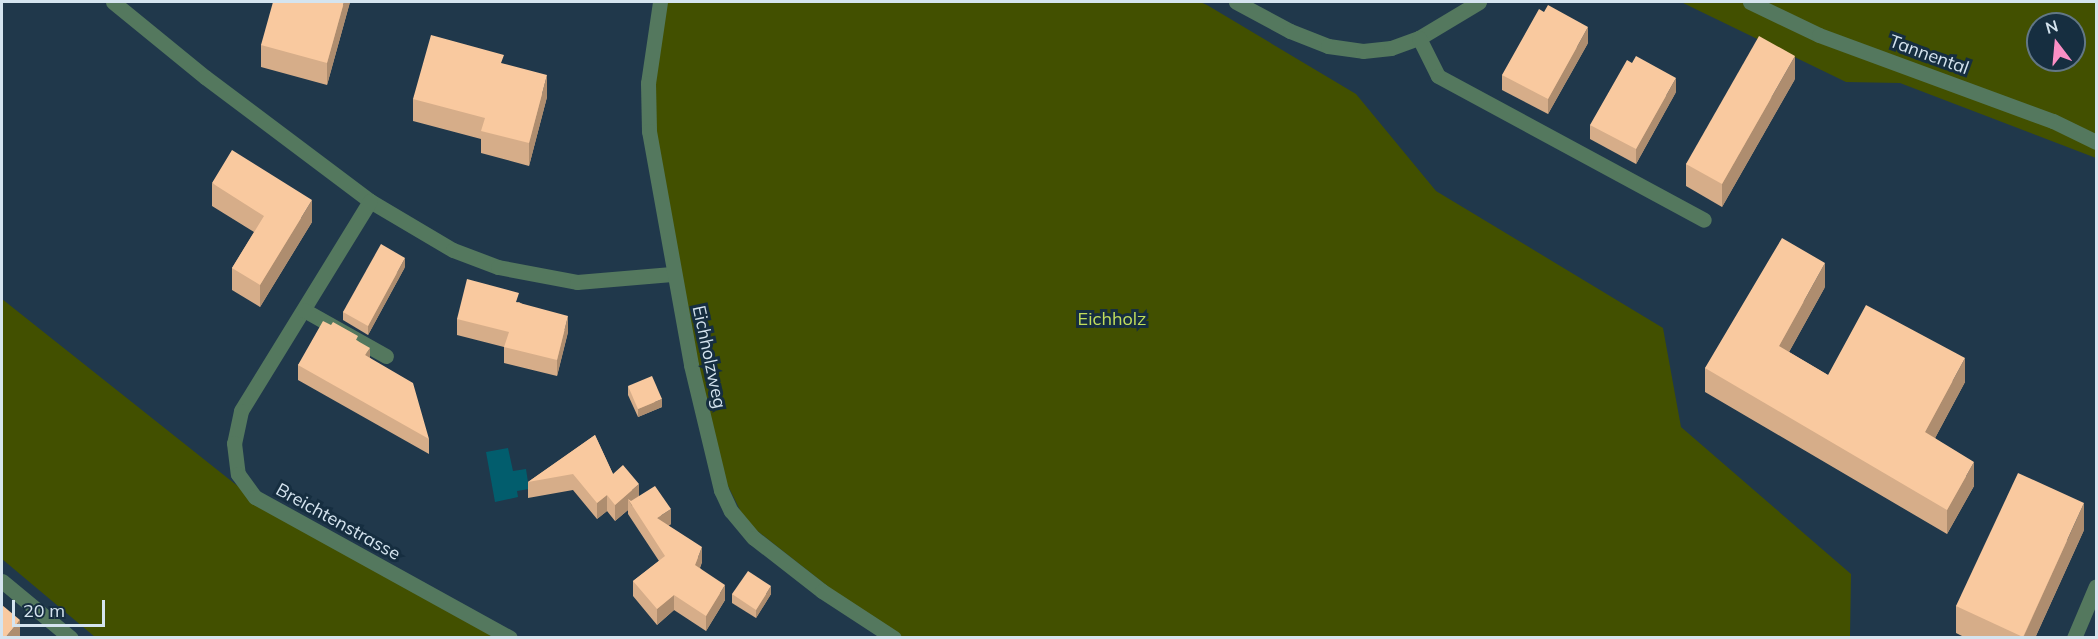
<!DOCTYPE html>
<html>
<head>
<meta charset="utf-8">
<style>
	body { margin:0 }
	#map { position:relative; width:2098px; height:639px; overflow:hidden; background:#20384b; font-family:Mulish,sans-serif }
	div>[style] { position:absolute }
	.green>* { inset:0; background:#425000 }
	.water>* { inset:0; background:#025d6d }
	.minor>* { height:15px; margin:-7.5px; padding:0 7.5px; transform-origin:7.5px; border-radius:7.5px; background:#54785e }
	.wall>* { inset:0; background:#d6ad89 }
	.shaded-wall>* { inset:0; background:#ae8d6f }
	.building>* { inset:0; background:#f9c99f }
	span { translate:-50% -50%; white-space:nowrap; text-align:center; line-height:1.15; -webkit-text-stroke:6px #162e40; paint-order:stroke }
	.street-label { font-size:18px; color:#d5e4ef }
	.park-label { font-size:18px; color:#c1de5c }
	.frame { position:absolute; inset:0; border:3px solid #d5e4ef; pointer-events:none }
	.north { position:absolute; left:2026px; top:12px; width:60px; height:60px; box-sizing:border-box; background:#162e40; border:2px solid #627786; border-radius:50%; rotate:344deg; font-size:16px; font-weight:700; line-height:24px; text-align:center; color:#d5e4ef }
	.north::after { content:''; display:block; margin:auto; width:21px; height:27px; background:#fb8fc5; clip-path:polygon(50% 0,100% 100%,50% 72%,0 100%) }
	.scale { position:absolute; left:12px; top:600px; width:93px; height:27px; box-sizing:border-box; border:3px solid #d5e4ef; border-top:0; padding-left:8px; font-size:18px; line-height:21px; white-space:nowrap; color:#d5e4ef; -webkit-text-stroke:4px #162e40; paint-order:stroke }
</style>
</head>
<body>
<div id="map">
	<div class="green">
		<i style="clip-path:polygon(667px 2px,1200px 2px,1207px 5px,1356px 94px,1436px 191px,1663px 328px,1681px 427px,1851px 574px,1850px 637px,892px 637px,746px 522px,719px 468px,653px 135px,652px 75px)"></i>
		<i style="clip-path:polygon(evenodd,1681px 2px,2096px 2px,2096px 158px,1900px 83px,1846px 82px,1681px 2px,2038px 24px,2074px 24px,2074px 60px,2038px 60px,2038px 24px)"></i>
		<i style="clip-path:polygon(2px 299px,254px 499px,504px 637px,95px 637px,2px 559px)"></i>
	</div>
	<div class="water">
		<i style="clip-path:polygon(508px 448px,513px 471px,526px 469px,529px 489px,517px 491px,518px 497px,495px 502px,486px 452px)"></i>
	</div>
	<div class="minor">
		<i style="left:113px;top:2px;width:119px;rotate:39.2deg"></i>
		<i style="left:205px;top:77px;width:206px;rotate:36.9deg"></i>
		<i style="left:370px;top:201px;width:96px;rotate:30.6deg"></i>
		<i style="left:453px;top:250px;width:48px;rotate:20.7deg"></i>
		<i style="left:498px;top:267px;width:80px;rotate:10.8deg"></i>
		<i style="left:577px;top:282px;width:95px;rotate:-4.8deg"></i>
		<i style="left:660px;top:2px;width:82px;rotate:98.4deg"></i>
		<i style="left:648px;top:83px;width:48px;rotate:88.8deg"></i>
		<i style="left:649px;top:131px;width:238px;rotate:79.8deg"></i>
		<i style="left:691px;top:365px;width:129px;rotate:76.5deg"></i>
		<i style="left:721px;top:490px;width:23px;rotate:65deg"></i>
		<i style="left:731px;top:511px;width:35px;rotate:50deg"></i>
		<i style="left:754px;top:538px;width:86px;rotate:37.9deg"></i>
		<i style="left:822px;top:591px;width:86px;rotate:33.1deg"></i>
		<i style="left:1236px;top:2px;width:61px;rotate:28.2deg"></i>
		<i style="left:1290px;top:31px;width:41px;rotate:21.5deg"></i>
		<i style="left:1328px;top:46px;width:35px;rotate:8deg"></i>
		<i style="left:1363px;top:51px;width:28px;rotate:-6deg"></i>
		<i style="left:1391px;top:48px;width:30px;rotate:-20deg"></i>
		<i style="left:1419px;top:38px;width:70px;rotate:-31deg"></i>
		<i style="left:1750px;top:2px;width:76px;rotate:25.6deg"></i>
		<i style="left:1819px;top:35px;width:249px;rotate:20.2deg"></i>
		<i style="left:2053px;top:121px;width:48px;rotate:26deg"></i>
		<i style="left:1419px;top:38px;width:42px;rotate:63.4deg"></i>
		<i style="left:1438px;top:76px;width:302px;rotate:28.4deg"></i>
		<i style="left:370px;top:201px;width:246px;rotate:121.6deg"></i>
		<i style="left:241px;top:411px;width:33px;rotate:102deg"></i>
		<i style="left:234px;top:443px;width:31px;rotate:83deg"></i>
		<i style="left:238px;top:474px;width:29px;rotate:54deg"></i>
		<i style="left:255px;top:497px;width:291px;rotate:28.9deg"></i>
		<i style="left:304px;top:310px;width:94px;rotate:29.3deg"></i>
		<i style="left:2px;top:581px;width:89px;rotate:39.6deg"></i>
		<i style="left:2074px;top:638px;width:56px;rotate:-67.1deg"></i>
	</div>
	<div class="wall">
		<i style="clip-path:polygon(350px 2px,327px 85px,261px 67px,261px 45px)"></i>
		<i style="clip-path:polygon(1588px 43px,1548px 114px,1502px 90px,1502px 75px)"></i>
		<i style="clip-path:polygon(504px 64px,547px 97px,529px 166px,481px 153px,481px 139px,413px 121px,413px 99px)"></i>
		<i style="clip-path:polygon(1795px 79px,1722px 207px,1686px 186px,1686px 164px)"></i>
		<i style="clip-path:polygon(1676px 92px,1636px 164px,1590px 139px,1590px 125px)"></i>
		<i style="clip-path:polygon(212px 183px,312px 222px,260px 307px,232px 290px,232px 268px,254px 232px,212px 206px)"></i>
		<i style="clip-path:polygon(405px 267px,368px 335px,343px 320px,343px 312px)"></i>
		<i style="clip-path:polygon(1825px 287px,1789px 352px,1828px 375px,1965px 382px,1935px 438px,1974px 486px,1947px 534px,1705px 392px,1705px 368px)"></i>
		<i style="clip-path:polygon(519px 302px,568px 332px,557px 376px,504px 363px,504px 347px,457px 335px,457px 319px)"></i>
		<i style="clip-path:polygon(331px 325px,358px 341px,370px 358px,429px 439px,429px 454px,298px 380px,298px 365px)"></i>
		<i style="clip-path:polygon(628px 386px,662px 407px,638px 417px,628px 395px)"></i>
		<i style="clip-path:polygon(595px 435px,613px 474px,671px 524px,668px 526px,702px 562px,700px 568px,725px 600px,706px 631px,674px 610px,657px 625px,633px 596px,633px 581px,659px 561px,628px 514px,628px 510px,615px 521px,607px 511px,597px 519px,573px 490px,528px 498px,528px 482px)"></i>
		<i style="clip-path:polygon(2084px 530px,2035px 638px,1966px 638px,1956px 633px,1956px 606px)"></i>
		<i style="clip-path:polygon(732px 594px,771px 594px,756px 618px,732px 603px)"></i>
	</div>
	<div class="shaded-wall">
		<i style="clip-path:polygon(344px 2px,350px 2px,327px 85px,327px 63px)"></i>
		<i style="clip-path:polygon(1588px 27px,1588px 43px,1548px 114px,1548px 99px)"></i>
		<i style="clip-path:polygon(1795px 56px,1795px 79px,1722px 207px,1722px 184px)"></i>
		<i style="clip-path:polygon(547px 75px,547px 97px,529px 166px,529px 143px)"></i>
		<i style="clip-path:polygon(1676px 78px,1676px 92px,1636px 164px,1636px 149px)"></i>
		<i style="clip-path:polygon(312px 200px,312px 222px,260px 307px,260px 285px)"></i>
		<i style="clip-path:polygon(405px 258px,405px 267px,368px 335px,368px 326px)"></i>
		<i style="clip-path:polygon(1825px 263px,1825px 287px,1779px 370px,1779px 346px)"></i>
		<i style="clip-path:polygon(568px 316px,568px 332px,557px 376px,557px 360px)"></i>
		<i style="clip-path:polygon(370px 348px,370px 363px,365px 355px)"></i>
		<i style="clip-path:polygon(1965px 358px,1965px 382px,1925px 457px,1925px 432px)"></i>
		<i style="clip-path:polygon(662px 399px,662px 407px,638px 417px,638px 409px)"></i>
		<i style="clip-path:polygon(1974px 462px,1974px 486px,1947px 534px,1947px 510px)"></i>
		<i style="clip-path:polygon(639px 484px,639px 500px,632px 506px,628px 499px,628px 510px,615px 521px,615px 505px)"></i>
		<i style="clip-path:polygon(607px 495px,607px 511px,597px 519px,597px 503px)"></i>
		<i style="clip-path:polygon(2084px 503px,2084px 530px,2035px 638px,2023px 638px)"></i>
		<i style="clip-path:polygon(671px 509px,671px 524px,657px 533px,657px 518px)"></i>
		<i style="clip-path:polygon(702px 547px,702px 562px,695px 580px,695px 565px)"></i>
		<i style="clip-path:polygon(725px 585px,725px 600px,706px 631px,706px 616px)"></i>
		<i style="clip-path:polygon(771px 586px,771px 594px,756px 618px,756px 610px)"></i>
		<i style="clip-path:polygon(674px 595px,674px 610px,657px 625px,657px 609px)"></i>
		<i style="clip-path:polygon(20px 620px,20px 636px,18px 638px,5px 638px)"></i>
	</div>
	<div class="building">
		<i style="clip-path:polygon(273px 2px,344px 2px,327px 63px,261px 45px)"></i>
		<i style="clip-path:polygon(1548px 5px,1588px 27px,1548px 99px,1502px 75px,1539px 9px,1544px 12px)"></i>
		<i style="clip-path:polygon(431px 35px,504px 55px,501px 63px,547px 75px,529px 143px,481px 131px,485px 118px,413px 99px)"></i>
		<i style="clip-path:polygon(1759px 36px,1795px 56px,1722px 184px,1686px 164px)"></i>
		<i style="clip-path:polygon(1636px 56px,1676px 78px,1636px 149px,1590px 125px,1627px 60px,1632px 63px)"></i>
		<i style="clip-path:polygon(232px 150px,312px 200px,260px 285px,232px 268px,264px 216px,212px 183px)"></i>
		<i style="clip-path:polygon(1782px 238px,1825px 263px,1779px 346px,1828px 375px,1866px 305px,1965px 358px,1925px 432px,1974px 462px,1947px 510px,1705px 368px)"></i>
		<i style="clip-path:polygon(381px 244px,405px 258px,368px 326px,343px 312px)"></i>
		<i style="clip-path:polygon(467px 279px,519px 293px,516px 302px,568px 316px,557px 360px,504px 347px,509px 332px,457px 319px)"></i>
		<i style="clip-path:polygon(323px 321px,331px 325px,333px 322px,358px 336px,356px 340px,370px 348px,365px 355px,413px 383px,429px 439px,298px 365px)"></i>
		<i style="clip-path:polygon(652px 376px,662px 399px,638px 409px,628px 386px)"></i>
		<i style="clip-path:polygon(595px 435px,613px 474px,623px 465px,639px 484px,615px 505px,607px 495px,597px 503px,573px 474px,528px 482px)"></i>
		<i style="clip-path:polygon(2018px 473px,2084px 503px,2023px 637px,1956px 606px)"></i>
		<i style="clip-path:polygon(655px 486px,671px 509px,657px 518px,702px 547px,695px 565px,725px 585px,706px 616px,674px 595px,657px 609px,633px 581px,665px 556px,628px 499px,631px 501px)"></i>
		<i style="clip-path:polygon(748px 571px,771px 586px,756px 610px,732px 594px)"></i>
		<i style="clip-path:polygon(2px 605px,20px 620px,5px 638px,2px 638px)"></i>
	</div>
	<div class="street-label">
		<span style="left:1929px;top:55px;rotate:20deg">Tannental</span>
		<span style="left:709px;top:357px;rotate:78deg">Eichholzweg</span>
		<span style="left:338px;top:522px;rotate:29deg">Breichtenstrasse</span>
	</div>
	<div class="park-label">
		<span style="left:1112px;top:319px">Eichholz</span>
	</div>
	<div class="frame"></div>
	<div class="north">N</div>
	<div class="scale">20 m</div>
</div>
</body>
</html>
